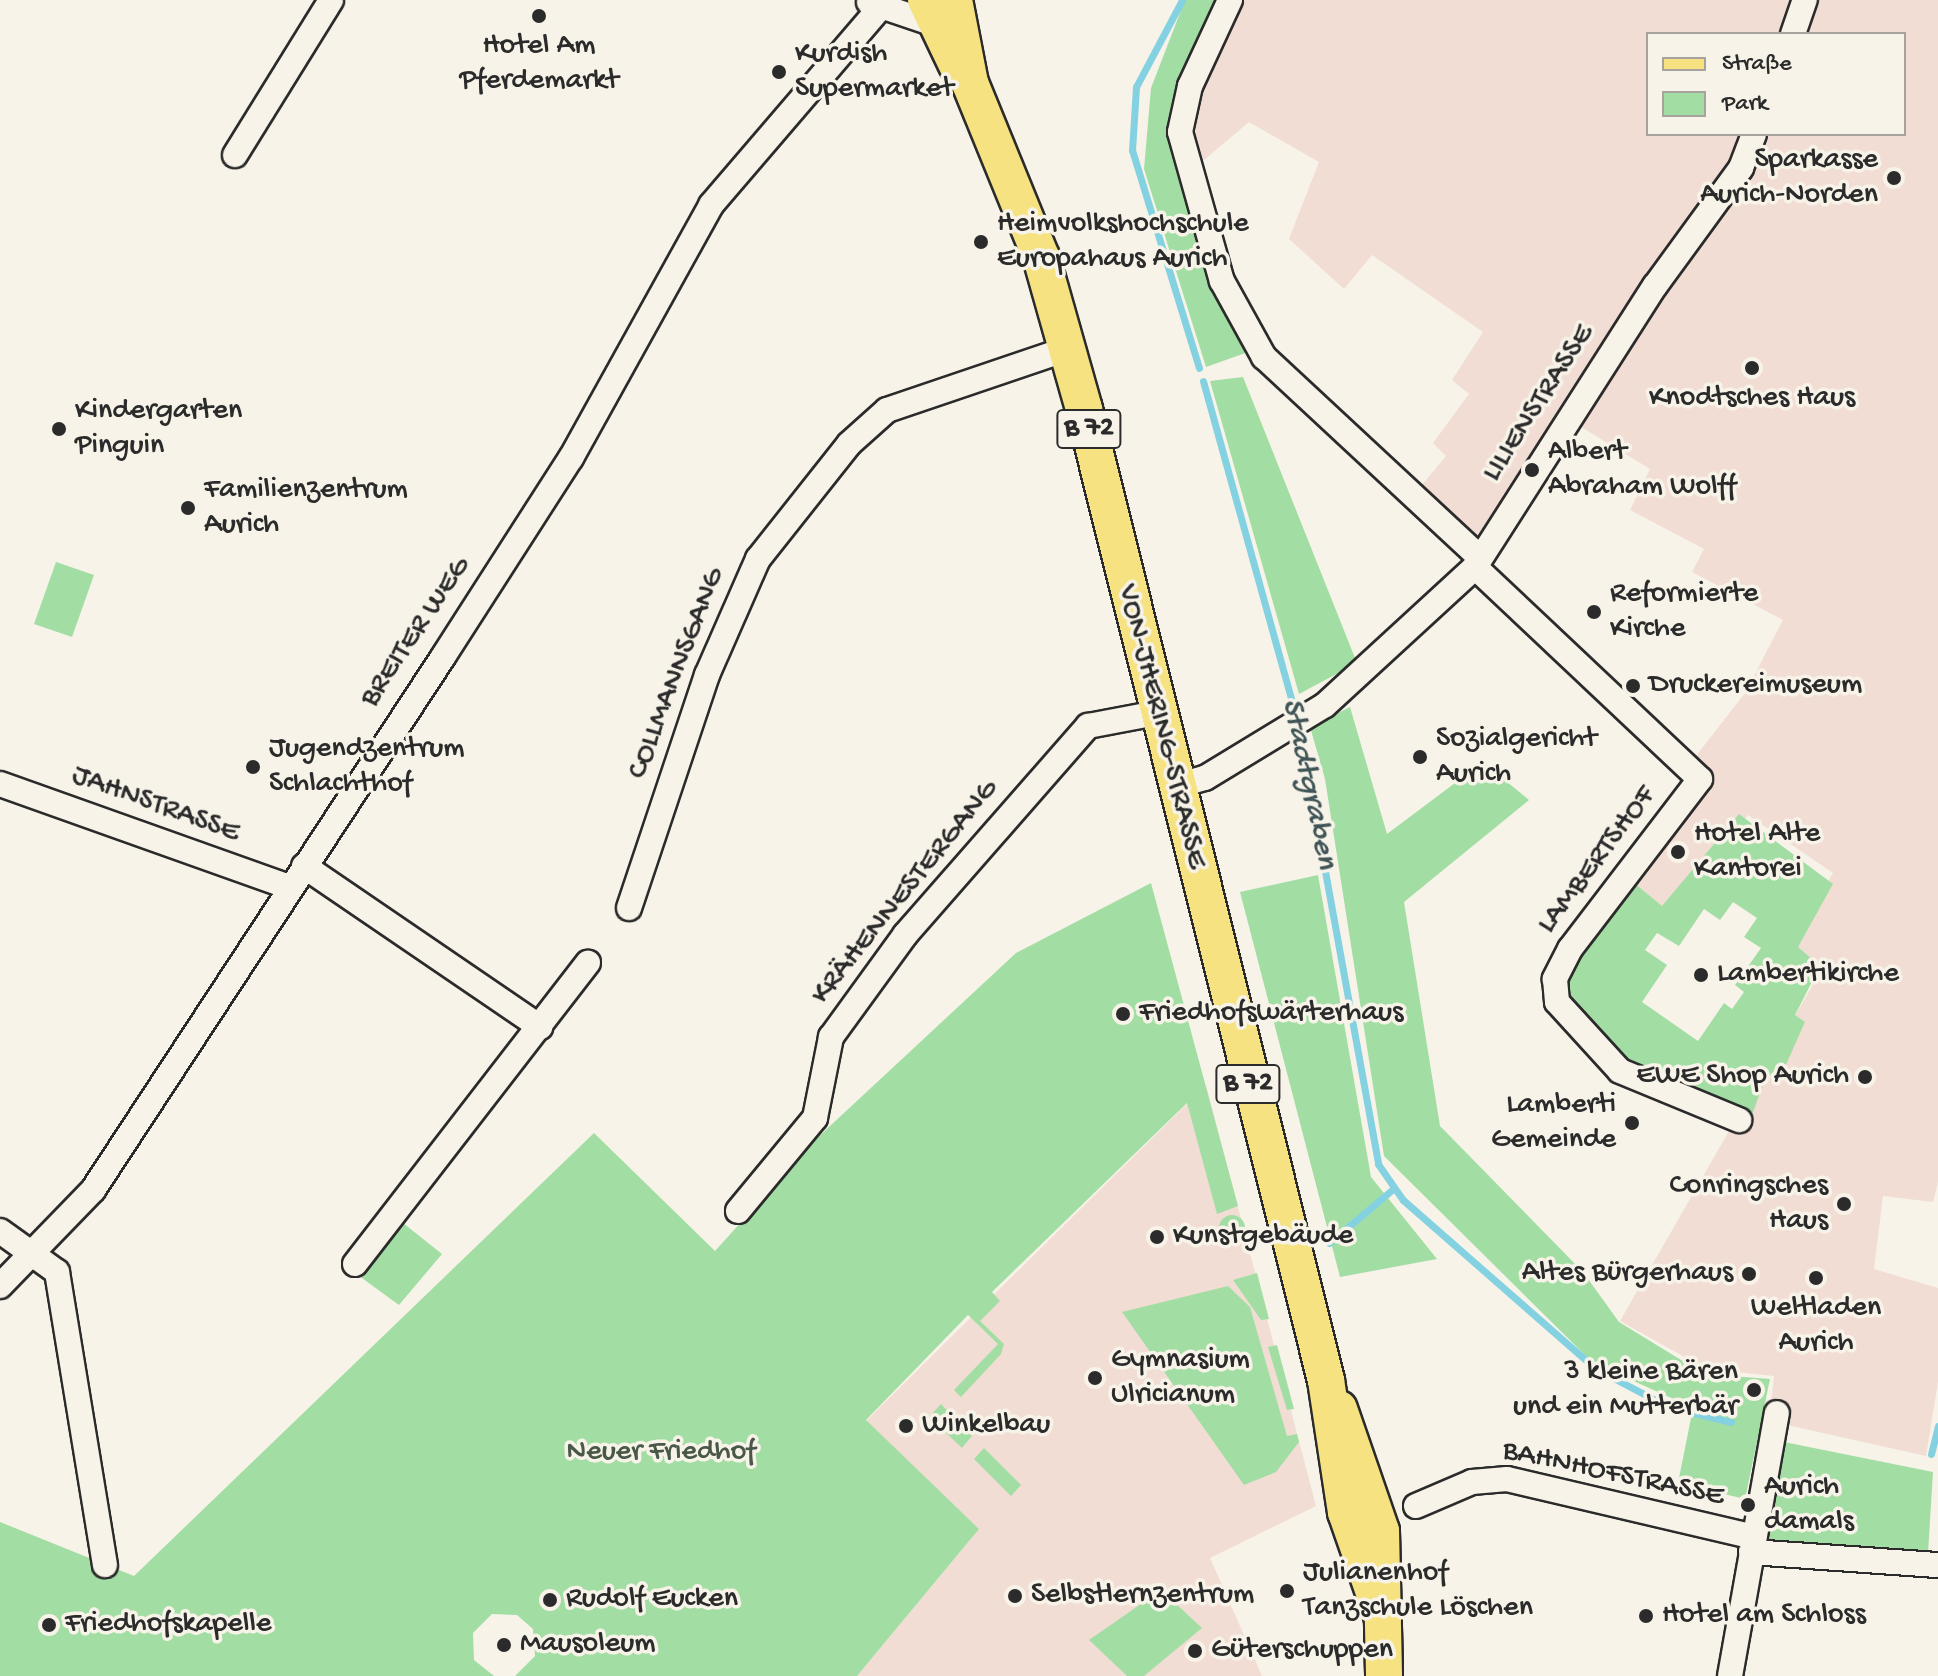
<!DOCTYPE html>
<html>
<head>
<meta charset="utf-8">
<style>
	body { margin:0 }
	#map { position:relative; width:1938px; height:1676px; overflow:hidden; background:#f7f3e8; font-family:"Gochi Hand",sans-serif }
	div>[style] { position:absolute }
	.built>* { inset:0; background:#f2ddd4 }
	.green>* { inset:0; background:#a2dea4 }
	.round { border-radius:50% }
	.stream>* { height:7px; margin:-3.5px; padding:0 3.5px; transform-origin:3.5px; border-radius:3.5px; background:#84d2e1 }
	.roads { filter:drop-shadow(2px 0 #2b2b2b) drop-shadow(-2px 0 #2b2b2b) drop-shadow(0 2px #2b2b2b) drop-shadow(0 -2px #2b2b2b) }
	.minor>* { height:24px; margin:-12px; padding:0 12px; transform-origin:12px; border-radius:12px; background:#f7f3e8 }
	.primary>* { height:36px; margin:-18px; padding:0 18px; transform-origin:18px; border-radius:18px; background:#f6e281 }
	.dots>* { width:22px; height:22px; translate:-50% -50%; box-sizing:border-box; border:4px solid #f7f3e8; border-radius:50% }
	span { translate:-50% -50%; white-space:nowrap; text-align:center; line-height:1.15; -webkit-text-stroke:7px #f7f3e8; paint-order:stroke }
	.shield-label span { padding:2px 6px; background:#f7f3e8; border:2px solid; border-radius:6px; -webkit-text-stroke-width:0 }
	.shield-label { font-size:28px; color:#2b2b2b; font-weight:700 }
	.poi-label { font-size:30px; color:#2b2b2b }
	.left { translate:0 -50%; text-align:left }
	.right { translate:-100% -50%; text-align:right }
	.street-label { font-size:30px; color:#2b2b2b }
	.park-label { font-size:30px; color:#495849 }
	.water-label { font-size:32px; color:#415558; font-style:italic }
	.legend { position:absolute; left:1646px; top:32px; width:260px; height:104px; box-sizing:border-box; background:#f7f3e8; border:2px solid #a5a39c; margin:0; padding:10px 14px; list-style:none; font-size:24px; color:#2b2b2b }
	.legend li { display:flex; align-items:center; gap:16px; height:40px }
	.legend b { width:40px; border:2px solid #a5a39c }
</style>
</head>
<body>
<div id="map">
	<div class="built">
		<i style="clip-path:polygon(evenodd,1238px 0,1938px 0,1938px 1182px,1933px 1202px,1883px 1196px,1874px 1269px,1938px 1288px,1938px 1382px,1926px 1456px,1769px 1421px,1774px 1376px,1706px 1369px,1620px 1321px,1823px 967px,1789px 946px,1833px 873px,1748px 815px,1661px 919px,1622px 883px,1706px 775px,1692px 761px,1745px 693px,1783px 620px,1692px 572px,1704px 549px,1630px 510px,1650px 469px,1578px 425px,1475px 549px,1416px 492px,1446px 456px,1433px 443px,1469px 394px,1452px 380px,1483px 332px,1372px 255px,1344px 289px,1289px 239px,1319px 162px,1249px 122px,1197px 166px,1188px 126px,1195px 90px,1238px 0,1648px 34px,1904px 34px,1904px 134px,1648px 134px,1648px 34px)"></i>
		<i style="clip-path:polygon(1206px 1085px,1316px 1506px,1210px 1558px,1262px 1676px,857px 1676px,974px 1535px,866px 1421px)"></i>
	</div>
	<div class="green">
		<i style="clip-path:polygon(1185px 0,1223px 0,1177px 94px,1251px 351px,1206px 367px,1144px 169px,1151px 88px)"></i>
		<i style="clip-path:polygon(1243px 377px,1357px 663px,1299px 694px,1210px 381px)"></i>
		<i style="clip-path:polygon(56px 562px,94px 575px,72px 637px,34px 624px)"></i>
		<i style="clip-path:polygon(1350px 707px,1387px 834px,1483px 762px,1529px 800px,1404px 902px,1440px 1126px,1583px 1272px,1619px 1322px,1704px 1374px,1770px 1379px,1745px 1499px,1678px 1483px,1693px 1408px,1592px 1362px,1384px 1156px,1325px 779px,1310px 727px)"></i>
		<i style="clip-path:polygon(evenodd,1739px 814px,1833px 884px,1798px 947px,1820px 966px,1795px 1015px,1805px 1022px,1780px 1078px,1767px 1074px,1749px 1123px,1636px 1080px,1573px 1024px,1560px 967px,1628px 878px,1662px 906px,1739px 814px,1733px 902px,1757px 918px,1744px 937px,1761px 948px,1735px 985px,1744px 992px,1732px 1009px,1724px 1003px,1698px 1041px,1642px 1002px,1667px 965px,1645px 950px,1657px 933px,1679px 946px,1704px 909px,1720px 920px,1733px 902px)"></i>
		<i style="clip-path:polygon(1318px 875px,1371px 1177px,1437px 1259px,1340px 1277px,1240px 892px)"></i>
		<i style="clip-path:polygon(1151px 883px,1238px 1206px,1217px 1214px,1187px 1103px,992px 1292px,1000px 1301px,980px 1321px,1004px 1344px,1001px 1354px,961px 1397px,954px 1390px,998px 1344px,968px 1315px,866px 1420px,979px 1529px,857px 1676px,515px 1676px,535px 1656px,533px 1629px,517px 1615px,492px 1614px,473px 1633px,474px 1660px,494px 1676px,0 1676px,0 1522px,134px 1576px,594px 1133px,715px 1251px,816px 1139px,1016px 953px)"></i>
		<i class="round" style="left:1219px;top:1215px;width:26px;height:26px"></i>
		<i style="clip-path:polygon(398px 1219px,442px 1254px,399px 1305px,355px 1273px)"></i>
		<i style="clip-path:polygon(1257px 1273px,1269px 1319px,1261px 1320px,1233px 1280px)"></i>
		<i style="clip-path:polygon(1228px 1286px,1250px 1307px,1287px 1436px,1297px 1434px,1299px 1442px,1276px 1472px,1244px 1485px,1122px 1312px)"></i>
		<i style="clip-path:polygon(1277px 1345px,1294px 1409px,1287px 1410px,1268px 1347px)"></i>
		<i style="clip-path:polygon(941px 1404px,972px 1436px,962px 1448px,929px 1417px)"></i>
		<i style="clip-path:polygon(1784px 1442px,1933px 1472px,1928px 1553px,1764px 1546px)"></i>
		<i style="clip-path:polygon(984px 1448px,1021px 1485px,1011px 1496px,974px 1459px)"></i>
		<i style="clip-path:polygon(1161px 1590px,1202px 1628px,1144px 1676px,1127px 1676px,1089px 1640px)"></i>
	</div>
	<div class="stream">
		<i style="left:1182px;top:0;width:98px;rotate:117.9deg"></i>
		<i style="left:1136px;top:87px;width:63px;rotate:93.6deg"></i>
		<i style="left:1132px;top:150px;width:228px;rotate:72.9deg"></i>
		<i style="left:1203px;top:381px;width:348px;rotate:74.5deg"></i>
		<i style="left:1299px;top:728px;width:443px;rotate:79.7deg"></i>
		<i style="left:1378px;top:1164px;width:44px;rotate:55.2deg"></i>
		<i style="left:1403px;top:1200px;width:257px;rotate:41.2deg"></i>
		<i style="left:1596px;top:1369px;width:82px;rotate:27.5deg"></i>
		<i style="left:1669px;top:1407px;width:64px;rotate:13.6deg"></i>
		<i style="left:1329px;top:1243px;width:85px;rotate:-40.2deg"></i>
		<i style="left:1931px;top:1454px;width:29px;rotate:-76deg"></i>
	</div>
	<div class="roads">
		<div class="minor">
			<i style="left:1230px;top:0;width:95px;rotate:114.9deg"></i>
			<i style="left:1190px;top:86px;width:47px;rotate:102.3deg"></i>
			<i style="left:1180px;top:132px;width:155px;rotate:74.3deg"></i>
			<i style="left:1222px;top:281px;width:87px;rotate:61.1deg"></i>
			<i style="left:1264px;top:357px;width:294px;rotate:42.9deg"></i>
			<i style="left:869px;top:2px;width:65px;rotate:18.7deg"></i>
			<i style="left:1793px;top:34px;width:36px;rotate:-71deg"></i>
			<i style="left:235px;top:155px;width:182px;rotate:-58.2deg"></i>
			<i style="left:1475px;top:567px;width:309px;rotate:43.3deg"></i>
			<i style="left:1700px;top:779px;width:214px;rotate:127.4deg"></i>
			<i style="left:1570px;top:949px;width:34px;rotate:117deg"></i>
			<i style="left:1555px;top:979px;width:23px;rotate:85deg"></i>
			<i style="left:1557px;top:1002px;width:93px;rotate:47.6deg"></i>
			<i style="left:1620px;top:1071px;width:129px;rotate:22.4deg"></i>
			<i style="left:0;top:784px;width:307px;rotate:19.6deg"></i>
			<i style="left:1173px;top:787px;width:33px;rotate:-16deg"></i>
			<i style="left:1205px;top:778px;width:140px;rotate:-31.3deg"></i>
			<i style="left:1325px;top:705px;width:204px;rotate:-42.6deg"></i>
			<i style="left:1475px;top:567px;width:334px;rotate:-57.4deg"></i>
			<i style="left:1655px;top:286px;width:146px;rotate:-53.9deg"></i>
			<i style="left:1741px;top:168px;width:36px;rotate:-69deg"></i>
			<i style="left:304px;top:866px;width:286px;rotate:34.3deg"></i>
			<i style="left:629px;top:908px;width:246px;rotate:-71.5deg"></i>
			<i style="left:707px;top:675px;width:127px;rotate:-66.3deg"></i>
			<i style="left:758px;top:559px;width:147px;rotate:-51.6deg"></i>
			<i style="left:849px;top:444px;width:51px;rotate:-41.8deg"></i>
			<i style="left:887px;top:410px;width:190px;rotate:-18.7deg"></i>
			<i style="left:738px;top:1211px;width:121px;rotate:-50.4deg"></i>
			<i style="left:815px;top:1118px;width:83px;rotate:-78.8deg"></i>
			<i style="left:831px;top:1037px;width:126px;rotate:-54deg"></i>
			<i style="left:905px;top:935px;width:278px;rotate:-48.8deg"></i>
			<i style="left:1088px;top:726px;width:70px;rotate:-10.7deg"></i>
			<i style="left:0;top:1231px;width:70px;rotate:35.7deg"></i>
			<i style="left:57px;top:1272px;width:297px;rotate:80.7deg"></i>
			<i style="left:355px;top:1264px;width:381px;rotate:-52.3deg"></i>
			<i style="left:0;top:1286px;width:134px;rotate:-45.9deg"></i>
			<i style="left:93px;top:1190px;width:638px;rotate:-56.71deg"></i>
			<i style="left:443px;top:657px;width:237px;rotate:-57.3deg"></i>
			<i style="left:571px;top:458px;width:289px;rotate:-61deg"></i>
			<i style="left:711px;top:205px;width:270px;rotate:-49.4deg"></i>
			<i style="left:1416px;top:1506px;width:61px;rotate:-23.2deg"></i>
			<i style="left:1472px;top:1482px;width:35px;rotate:-5deg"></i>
			<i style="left:1507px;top:1479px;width:254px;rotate:13.2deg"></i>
			<i style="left:1751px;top:1552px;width:187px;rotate:4deg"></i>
			<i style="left:1730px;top:1676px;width:267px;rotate:-79.9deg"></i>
		</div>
		<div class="primary">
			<i style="left:926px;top:0;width:72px;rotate:64.5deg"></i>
			<i style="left:954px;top:0;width:85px;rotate:79.1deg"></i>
			<i style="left:970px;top:83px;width:188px;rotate:67.8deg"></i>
			<i style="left:1041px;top:257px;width:158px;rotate:74.2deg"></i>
			<i style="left:1084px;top:409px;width:1001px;rotate:76.01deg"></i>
			<i style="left:1326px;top:1380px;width:134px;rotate:81.4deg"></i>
			<i style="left:1346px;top:1512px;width:112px;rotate:70.8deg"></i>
			<i style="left:1339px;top:1409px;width:129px;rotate:71deg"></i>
			<i style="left:1381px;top:1531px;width:145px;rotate:88.8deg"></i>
		</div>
	</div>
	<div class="dots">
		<i style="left:539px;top:16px;background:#2b2b2b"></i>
		<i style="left:779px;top:72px;background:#2b2b2b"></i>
		<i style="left:1894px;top:178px;background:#2b2b2b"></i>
		<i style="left:981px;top:242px;background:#2b2b2b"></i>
		<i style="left:1752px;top:368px;background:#2b2b2b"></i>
		<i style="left:59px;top:429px;background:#2b2b2b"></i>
		<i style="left:1532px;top:470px;background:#2b2b2b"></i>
		<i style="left:188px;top:508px;background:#2b2b2b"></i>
		<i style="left:1594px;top:612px;background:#2b2b2b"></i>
		<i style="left:1633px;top:686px;background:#2b2b2b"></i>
		<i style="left:1420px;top:757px;background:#2b2b2b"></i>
		<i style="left:253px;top:767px;background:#2b2b2b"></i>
		<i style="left:1678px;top:852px;background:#2b2b2b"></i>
		<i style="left:1701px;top:975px;background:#2b2b2b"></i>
		<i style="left:1123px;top:1014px;background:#2b2b2b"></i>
		<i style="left:1865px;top:1077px;background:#2b2b2b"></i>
		<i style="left:1632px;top:1123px;background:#2b2b2b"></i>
		<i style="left:1844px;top:1204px;background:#2b2b2b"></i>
		<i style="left:1157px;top:1237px;background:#2b2b2b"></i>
		<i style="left:1749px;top:1274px;background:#2b2b2b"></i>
		<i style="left:1816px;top:1278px;background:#2b2b2b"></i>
		<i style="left:1095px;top:1378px;background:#2b2b2b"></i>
		<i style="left:1754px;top:1390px;background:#2b2b2b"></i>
		<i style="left:906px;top:1426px;background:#2b2b2b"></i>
		<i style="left:1748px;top:1505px;background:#2b2b2b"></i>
		<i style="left:1287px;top:1591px;background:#2b2b2b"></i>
		<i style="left:1015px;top:1596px;background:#2b2b2b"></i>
		<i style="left:550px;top:1600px;background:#2b2b2b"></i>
		<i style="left:1646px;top:1616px;background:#2b2b2b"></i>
		<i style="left:49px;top:1625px;background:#2b2b2b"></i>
		<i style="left:504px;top:1645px;background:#2b2b2b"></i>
		<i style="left:1195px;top:1651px;background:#2b2b2b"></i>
	</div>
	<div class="shield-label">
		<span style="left:1089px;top:429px">B 72</span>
		<span style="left:1248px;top:1084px">B 72</span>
	</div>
	<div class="poi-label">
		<span style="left:539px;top:64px">Hotel Am<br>Pferdemarkt</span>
		<span class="left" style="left:795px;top:72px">Kurdish<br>Supermarket</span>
		<span class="right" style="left:1878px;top:178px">Sparkasse<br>Aurich-Norden</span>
		<span class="left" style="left:997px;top:242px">Heimvolkshochschule<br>Europahaus Aurich</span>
		<span style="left:1752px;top:399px">Knodtsches Haus</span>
		<span class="left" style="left:75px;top:429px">Kindergarten<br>Pinguin</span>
		<span class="left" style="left:1548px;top:470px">Albert<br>Abraham Wolff</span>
		<span class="left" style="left:204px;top:508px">Familienzentrum<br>Aurich</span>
		<span class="left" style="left:1610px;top:612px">Reformierte<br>Kirche</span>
		<span class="left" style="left:1649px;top:686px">Druckereimuseum</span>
		<span class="left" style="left:1436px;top:757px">Sozialgericht<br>Aurich</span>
		<span class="left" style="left:269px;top:767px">Jugendzentrum<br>Schlachthof</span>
		<span class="left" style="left:1694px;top:852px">Hotel Alte<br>Kantorei</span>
		<span class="left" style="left:1717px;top:975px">Lambertikirche</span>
		<span class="left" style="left:1139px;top:1014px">Friedhofswärterhaus</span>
		<span class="right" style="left:1849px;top:1077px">EWE Shop Aurich</span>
		<span class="right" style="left:1616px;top:1123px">Lamberti<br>Gemeinde</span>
		<span class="right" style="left:1828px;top:1204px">Conringsches<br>Haus</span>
		<span class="left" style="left:1173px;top:1237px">Kunstgebäude</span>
		<span class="right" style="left:1733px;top:1274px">Altes Bürgerhaus</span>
		<span style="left:1816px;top:1326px">Weltladen<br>Aurich</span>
		<span class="left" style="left:1111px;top:1378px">Gymnasium<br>Ulricianum</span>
		<span class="right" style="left:1738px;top:1390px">3 kleine Bären<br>und ein Mutterbär</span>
		<span class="left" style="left:922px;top:1426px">Winkelbau</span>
		<span class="left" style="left:1764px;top:1505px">Aurich<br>damals</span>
		<span class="left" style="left:1303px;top:1591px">Julianenhof<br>Tanzschule Löschen</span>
		<span class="left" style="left:1031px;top:1596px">Selbstlernzentrum</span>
		<span class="left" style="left:566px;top:1600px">Rudolf Eucken</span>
		<span class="left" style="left:1662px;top:1616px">Hotel am Schloss</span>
		<span class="left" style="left:65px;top:1625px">Friedhofskapelle</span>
		<span class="left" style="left:520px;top:1645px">Mausoleum</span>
		<span class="left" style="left:1211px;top:1651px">Güterschuppen</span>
	</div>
	<div class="street-label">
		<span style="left:1540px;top:404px;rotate:-57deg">LILIENSTRASSE</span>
		<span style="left:417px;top:633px;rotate:-56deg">BREITER WEG</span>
		<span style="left:678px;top:674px;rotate:-69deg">COLLMANNSGANG</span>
		<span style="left:1160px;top:727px;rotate:76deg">VON-JHERING-STRASSE</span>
		<span style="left:155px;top:806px;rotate:20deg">JAHNSTRASSE</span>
		<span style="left:1598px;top:861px;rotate:-53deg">LAMBERTSHOF</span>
		<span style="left:906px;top:893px;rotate:-51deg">KRÄHENNESTERGANG</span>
		<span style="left:1613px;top:1475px;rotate:12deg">BAHNHOFSTRASSE</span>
	</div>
	<div class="park-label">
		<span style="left:661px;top:1453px">Neuer Friedhof</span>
	</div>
	<div class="water-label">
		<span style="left:1308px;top:784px;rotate:78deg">Stadtgraben</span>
	</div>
	<ul class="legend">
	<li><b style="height:10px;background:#f6e281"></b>Straße</li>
	<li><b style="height:22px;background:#a2dea4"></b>Park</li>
	</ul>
</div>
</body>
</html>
